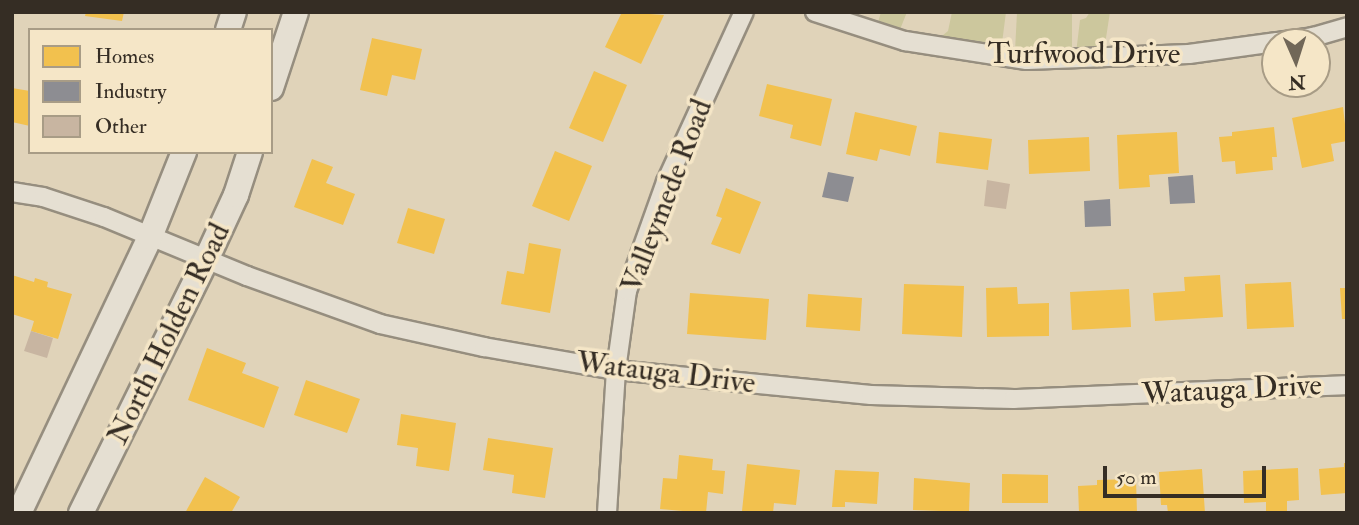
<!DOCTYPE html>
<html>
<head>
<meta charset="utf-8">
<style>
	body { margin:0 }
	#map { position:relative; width:1359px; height:525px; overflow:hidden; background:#e0d3b9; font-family:"IM FELL Double Pica",serif }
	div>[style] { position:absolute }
	.green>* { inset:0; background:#ccc79d }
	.homes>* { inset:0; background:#f2c14e }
	.industry>* { inset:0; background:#8d8d92 }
	.building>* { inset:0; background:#c8b5a1 }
	.roads { filter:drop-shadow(2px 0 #968e7f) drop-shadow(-2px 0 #968e7f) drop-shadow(0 2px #968e7f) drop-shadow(0 -2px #968e7f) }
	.minor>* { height:18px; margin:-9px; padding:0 9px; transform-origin:9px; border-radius:9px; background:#e5dfd2 }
	.secondary>* { height:24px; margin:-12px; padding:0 12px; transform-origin:12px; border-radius:12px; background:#e5dfd2 }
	span { translate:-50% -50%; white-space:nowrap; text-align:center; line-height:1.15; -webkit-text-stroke:7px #f5e6c7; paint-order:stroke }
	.street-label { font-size:30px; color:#352d24 }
	.frame { position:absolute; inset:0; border:14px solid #352d24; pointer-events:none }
	.legend { position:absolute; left:28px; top:28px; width:245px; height:126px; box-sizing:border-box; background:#f5e6c7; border:2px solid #a89c86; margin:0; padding:9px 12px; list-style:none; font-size:21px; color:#352d24 }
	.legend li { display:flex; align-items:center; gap:14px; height:35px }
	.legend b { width:35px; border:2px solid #a89c86 }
	.north { position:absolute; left:1261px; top:28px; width:70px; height:70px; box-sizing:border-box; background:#f5e6c7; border:2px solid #a89c86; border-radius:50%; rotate:177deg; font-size:19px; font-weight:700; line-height:28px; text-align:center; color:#352d24 }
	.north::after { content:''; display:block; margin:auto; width:24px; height:32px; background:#716758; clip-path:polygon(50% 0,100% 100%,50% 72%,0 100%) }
	.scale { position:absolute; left:1103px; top:466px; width:163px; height:32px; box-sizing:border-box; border:4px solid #352d24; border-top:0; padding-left:9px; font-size:21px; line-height:24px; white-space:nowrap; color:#352d24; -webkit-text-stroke:5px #f5e6c7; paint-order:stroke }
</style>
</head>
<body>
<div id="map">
	<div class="green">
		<i style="clip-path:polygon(881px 12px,907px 12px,899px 32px,877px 26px)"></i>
		<i style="clip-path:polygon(952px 12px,1006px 12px,1001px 51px,936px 41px,948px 31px)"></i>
		<i style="clip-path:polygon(1017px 12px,1072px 14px,1072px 52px,1015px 51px)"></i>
		<i style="clip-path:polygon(1090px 12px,1110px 12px,1104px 51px,1076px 53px,1080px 20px,1086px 18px)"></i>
	</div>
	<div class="homes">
		<i style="clip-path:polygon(86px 12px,124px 12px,122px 21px,85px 16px)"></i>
		<i style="clip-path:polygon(622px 12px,664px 15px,641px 64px,605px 47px)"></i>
		<i style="clip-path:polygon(372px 38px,422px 49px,415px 80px,392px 75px,387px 96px,360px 90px)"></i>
		<i style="clip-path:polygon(594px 71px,627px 85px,603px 142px,569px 128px)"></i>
		<i style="clip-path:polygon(767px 84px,832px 99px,821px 146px,790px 138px,793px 125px,759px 116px)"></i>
		<i style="clip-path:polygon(12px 88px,30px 91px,30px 126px,12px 122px)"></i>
		<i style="clip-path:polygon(1343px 107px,1347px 141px,1331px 144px,1334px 161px,1302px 168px,1292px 118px)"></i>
		<i style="clip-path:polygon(855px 112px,917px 126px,910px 156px,880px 149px,877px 161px,846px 154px)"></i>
		<i style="clip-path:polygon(1274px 127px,1277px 157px,1272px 157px,1273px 170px,1236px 174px,1235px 161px,1222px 162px,1219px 137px,1232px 136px,1232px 132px)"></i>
		<i style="clip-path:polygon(939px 132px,992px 139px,988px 170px,936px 163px)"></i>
		<i style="clip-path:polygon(1177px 132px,1179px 173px,1149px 175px,1150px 187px,1119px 189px,1117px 135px)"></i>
		<i style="clip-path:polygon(1089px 137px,1090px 171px,1029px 174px,1028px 140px)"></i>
		<i style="clip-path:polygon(555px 151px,592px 166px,569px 221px,532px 206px)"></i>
		<i style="clip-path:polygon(312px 159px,333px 167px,326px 183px,355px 194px,343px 225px,294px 207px)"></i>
		<i style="clip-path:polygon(726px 188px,761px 202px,740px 254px,711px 244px,722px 218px,716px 216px)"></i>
		<i style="clip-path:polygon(408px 208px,445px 219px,434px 254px,397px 243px)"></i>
		<i style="clip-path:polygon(529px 243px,561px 249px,550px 313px,501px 304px,507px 271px,524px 274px)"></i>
		<i style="clip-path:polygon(12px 275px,34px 282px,35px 278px,48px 282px,47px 287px,72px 294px,58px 339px,31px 331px,34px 321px,12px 314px)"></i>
		<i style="clip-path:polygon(1220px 275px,1223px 317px,1155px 321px,1153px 293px,1185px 291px,1184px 277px)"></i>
		<i style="clip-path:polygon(1291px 282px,1294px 327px,1247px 329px,1245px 284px)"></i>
		<i style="clip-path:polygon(904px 284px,964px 286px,962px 337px,902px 334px)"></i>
		<i style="clip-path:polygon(1017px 287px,1018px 304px,1049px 303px,1049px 336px,987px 337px,986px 288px)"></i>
		<i style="clip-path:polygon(1340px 288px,1347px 288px,1347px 319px,1342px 319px)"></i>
		<i style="clip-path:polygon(1129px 289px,1131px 327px,1072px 330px,1070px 292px)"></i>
		<i style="clip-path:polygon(690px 293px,769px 299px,766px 340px,687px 334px)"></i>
		<i style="clip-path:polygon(808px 294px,862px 298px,860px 331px,806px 327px)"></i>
		<i style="clip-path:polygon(207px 348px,246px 363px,242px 373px,279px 387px,264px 428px,188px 400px)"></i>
		<i style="clip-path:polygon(306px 380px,360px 399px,347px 433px,294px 415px)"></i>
		<i style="clip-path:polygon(401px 414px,456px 423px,449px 471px,416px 466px,418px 448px,397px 445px)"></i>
		<i style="clip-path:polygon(488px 438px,553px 448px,545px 498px,512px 493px,514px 475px,483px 470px)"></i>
		<i style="clip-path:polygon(679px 455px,713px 459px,712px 470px,725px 471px,723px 494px,708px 492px,706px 513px,660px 509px,663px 478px,677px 479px)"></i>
		<i style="clip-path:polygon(1344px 463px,1347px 463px,1347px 493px,1321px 495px,1319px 469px,1344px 467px)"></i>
		<i style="clip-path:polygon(747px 464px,800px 470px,796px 505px,774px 503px,773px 513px,742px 511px)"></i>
		<i style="clip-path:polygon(1298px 468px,1299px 500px,1287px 501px,1287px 513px,1266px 513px,1266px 502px,1244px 503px,1243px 471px)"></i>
		<i style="clip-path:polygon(1202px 469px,1205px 513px,1168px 513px,1167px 505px,1161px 505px,1159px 472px)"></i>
		<i style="clip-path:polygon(835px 470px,879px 472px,877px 504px,845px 502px,845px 507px,832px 507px)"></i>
		<i style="clip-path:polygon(1002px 474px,1048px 475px,1048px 503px,1002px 503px)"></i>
		<i style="clip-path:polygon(205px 477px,240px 497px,231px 513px,185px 513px)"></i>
		<i style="clip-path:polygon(914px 478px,970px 483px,969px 512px,913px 510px)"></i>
		<i style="clip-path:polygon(1136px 479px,1137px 513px,1079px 513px,1078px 486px,1097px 485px,1097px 480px)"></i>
	</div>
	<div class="industry">
		<i style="clip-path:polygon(828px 172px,854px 177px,848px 202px,822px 197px)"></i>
		<i style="clip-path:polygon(1193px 175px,1195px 203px,1170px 204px,1168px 177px)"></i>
		<i style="clip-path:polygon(1110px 199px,1111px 226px,1085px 227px,1084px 201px)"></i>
	</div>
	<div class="building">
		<i style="clip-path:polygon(987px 180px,1010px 184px,1006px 209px,984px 206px)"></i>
		<i style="clip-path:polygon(31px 331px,53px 338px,47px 358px,24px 351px)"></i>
	</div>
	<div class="roads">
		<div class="minor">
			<i style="left:815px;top:12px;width:95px;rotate:17.9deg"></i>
			<i style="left:905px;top:41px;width:123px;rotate:8.9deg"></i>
			<i style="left:1027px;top:60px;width:162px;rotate:-2.1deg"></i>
			<i style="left:1189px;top:54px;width:87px;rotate:-7.9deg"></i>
			<i style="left:1278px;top:42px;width:35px;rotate:-8deg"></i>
			<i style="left:1313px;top:37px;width:35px;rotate:-16deg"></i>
			<i style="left:12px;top:192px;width:31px;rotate:9deg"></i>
			<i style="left:43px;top:197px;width:64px;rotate:18.2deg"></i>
			<i style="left:104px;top:217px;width:155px;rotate:22.4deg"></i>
			<i style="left:247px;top:276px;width:141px;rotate:19.8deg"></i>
			<i style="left:380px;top:324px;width:107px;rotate:12.5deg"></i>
			<i style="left:484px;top:347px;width:134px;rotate:9.9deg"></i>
			<i style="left:616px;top:370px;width:256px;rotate:5.6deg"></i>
			<i style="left:871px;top:395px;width:143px;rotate:1.6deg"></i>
			<i style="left:1014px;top:399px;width:333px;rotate:-2.4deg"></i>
			<i style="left:607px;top:513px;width:143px;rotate:-86.4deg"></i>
			<i style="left:616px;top:370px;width:80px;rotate:-82.1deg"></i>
			<i style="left:627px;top:291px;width:116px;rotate:-70.3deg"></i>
			<i style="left:666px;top:182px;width:187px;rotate:-65.4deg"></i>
		</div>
		<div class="secondary">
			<i style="left:228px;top:30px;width:19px;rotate:-72deg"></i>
			<i style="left:271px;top:88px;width:80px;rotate:-71.8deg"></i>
			<i style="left:19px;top:513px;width:306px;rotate:-64.6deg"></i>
			<i style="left:150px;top:237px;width:92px;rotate:-68.2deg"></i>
			<i style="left:81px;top:513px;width:282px;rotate:-63.7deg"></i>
			<i style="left:206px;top:260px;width:72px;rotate:-65.2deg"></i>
			<i style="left:236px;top:195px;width:45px;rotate:-72deg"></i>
		</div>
	</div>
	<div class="street-label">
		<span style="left:1084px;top:54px">Turfwood Drive</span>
		<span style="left:667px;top:196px;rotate:-69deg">Valleymede Road</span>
		<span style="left:169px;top:334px;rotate:-64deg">North Holden Road</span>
		<span style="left:666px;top:373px;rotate:7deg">Watauga Drive</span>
		<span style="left:1232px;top:390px;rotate:-3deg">Watauga Drive</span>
	</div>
	<div class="frame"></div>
	<ul class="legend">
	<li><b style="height:19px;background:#f2c14e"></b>Homes</li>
	<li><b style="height:19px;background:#8d8d92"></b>Industry</li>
	<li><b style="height:19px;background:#c8b5a1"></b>Other</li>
	</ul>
	<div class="north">N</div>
	<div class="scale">50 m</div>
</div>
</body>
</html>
